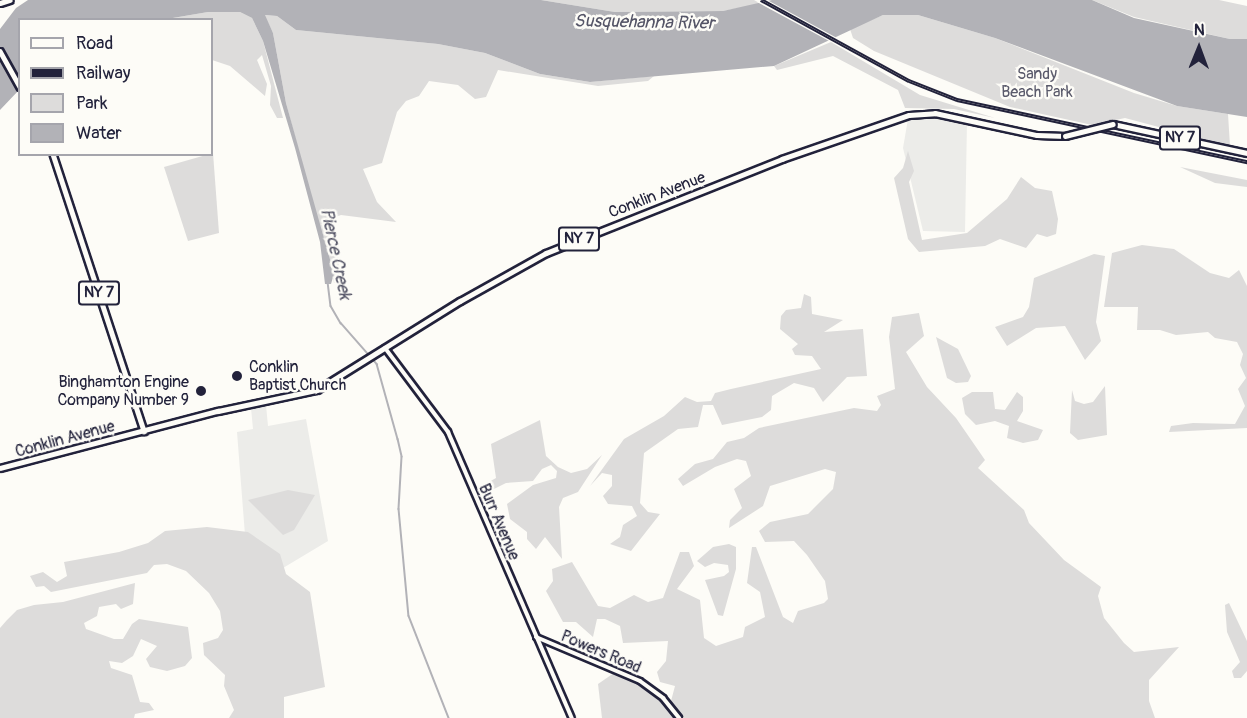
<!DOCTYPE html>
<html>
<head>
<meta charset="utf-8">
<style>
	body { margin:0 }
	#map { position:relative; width:1247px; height:718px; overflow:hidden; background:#fdfcf7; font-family:Pangolin,sans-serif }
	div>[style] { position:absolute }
	.built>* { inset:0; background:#ecece9 }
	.green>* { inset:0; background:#dddcdb }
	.water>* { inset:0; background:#b2b2b7 }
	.pier>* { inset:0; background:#fdfcf7 }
	.stream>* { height:1.5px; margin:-0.75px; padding:0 0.75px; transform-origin:0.75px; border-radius:0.75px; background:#b2b2b7 }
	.roads { filter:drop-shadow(2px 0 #22223b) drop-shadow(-2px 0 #22223b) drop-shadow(0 2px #22223b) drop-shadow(0 -2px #22223b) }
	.minor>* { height:4px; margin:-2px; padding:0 2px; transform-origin:2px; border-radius:2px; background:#fdfcf7 }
	.major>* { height:4.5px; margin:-2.25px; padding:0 2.25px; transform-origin:2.25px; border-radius:2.25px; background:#fdfcf7 }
	.rail>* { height:4px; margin-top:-2px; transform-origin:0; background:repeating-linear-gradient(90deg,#fdfcf7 0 4.5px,#22223b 0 9px); box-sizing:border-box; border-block:2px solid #22223b }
	.bridges { filter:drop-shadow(2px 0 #22223b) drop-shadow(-2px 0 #22223b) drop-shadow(0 2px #22223b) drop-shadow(0 -2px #22223b) }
	.major-bridge>* { height:4.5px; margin:-2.25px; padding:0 2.25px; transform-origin:2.25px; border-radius:2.25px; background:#fdfcf7 }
	.dots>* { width:16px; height:16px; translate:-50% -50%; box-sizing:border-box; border:3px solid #fdfcf7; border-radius:50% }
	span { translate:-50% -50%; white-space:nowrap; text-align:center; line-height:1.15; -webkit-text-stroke:5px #fdfcf7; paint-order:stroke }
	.shield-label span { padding:2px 4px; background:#fdfcf7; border:2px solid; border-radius:4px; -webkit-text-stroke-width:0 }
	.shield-label { font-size:15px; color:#22223b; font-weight:700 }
	.park-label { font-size:16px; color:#5a5a6b }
	.street-label { font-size:16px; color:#22223b }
	.poi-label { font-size:16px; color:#22223b }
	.left { translate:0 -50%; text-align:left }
	.right { translate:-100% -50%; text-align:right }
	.water-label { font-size:18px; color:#545466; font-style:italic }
	.legend { position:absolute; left:18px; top:18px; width:195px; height:138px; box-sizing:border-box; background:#fdfcf7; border:2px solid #a5a5ac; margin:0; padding:8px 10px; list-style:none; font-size:18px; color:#22223b }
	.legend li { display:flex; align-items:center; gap:12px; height:30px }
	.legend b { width:30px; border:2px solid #a5a5ac }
	.north { position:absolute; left:1169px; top:18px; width:60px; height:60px; -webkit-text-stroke:4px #fdfcf7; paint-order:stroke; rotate:1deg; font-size:16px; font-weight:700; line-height:24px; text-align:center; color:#22223b }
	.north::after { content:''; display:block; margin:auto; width:21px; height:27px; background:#22223b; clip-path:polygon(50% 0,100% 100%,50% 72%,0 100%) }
</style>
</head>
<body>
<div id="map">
	<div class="built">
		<i style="clip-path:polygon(930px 115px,967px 122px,965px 232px,923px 231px,903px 148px,908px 119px)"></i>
		<i style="clip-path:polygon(266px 405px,268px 426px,306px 419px,328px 541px,283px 568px,245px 535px,237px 432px,253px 429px,251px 408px)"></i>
	</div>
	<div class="green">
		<i style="clip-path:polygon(541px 0,754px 0,761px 4px,723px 11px,615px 12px)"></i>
		<i style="clip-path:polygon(1092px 0,1219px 0,1247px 6px,1247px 39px,1230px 39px,1134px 17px)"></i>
		<i style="clip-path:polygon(208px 12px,240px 12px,252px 18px,263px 41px,283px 118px,277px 118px,270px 105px,271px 86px,262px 55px,257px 60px,267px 84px,265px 96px,230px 66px,212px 60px,212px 20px,161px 20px)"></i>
		<i style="clip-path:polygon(264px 15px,277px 16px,296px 30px,438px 44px,485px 53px,540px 74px,590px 82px,654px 76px,648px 81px,598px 86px,498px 70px,486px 97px,475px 99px,458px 85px,429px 81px,419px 96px,406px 101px,397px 112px,382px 163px,363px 169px,377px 202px,396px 222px,341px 215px,330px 219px,330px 232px,339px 252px,338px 283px,334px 283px,286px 103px,273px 33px)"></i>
		<i style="clip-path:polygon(883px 15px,918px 15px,995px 38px,1134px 93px,1177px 106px,1228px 114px,1230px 146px,1125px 118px,1092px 125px,1010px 107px,874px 51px,853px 38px,850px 29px)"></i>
		<i style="clip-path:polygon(831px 42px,920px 95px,995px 118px,954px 109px,905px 108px,898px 90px,833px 56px,777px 70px,774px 66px)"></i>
		<i style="clip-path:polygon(908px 151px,914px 171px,909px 182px,922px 240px,967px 233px,1007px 199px,1021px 177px,1035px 188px,1052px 191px,1058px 219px,1056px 234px,1047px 237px,1037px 234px,1026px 248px,1000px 239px,985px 246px,919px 252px,908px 239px,894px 178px,903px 168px)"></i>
		<i style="clip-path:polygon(213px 153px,219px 233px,188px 241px,164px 167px)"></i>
		<i style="clip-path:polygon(1180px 167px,1247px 180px,1247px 187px,1215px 183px)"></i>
		<i style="clip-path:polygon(1142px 245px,1174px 249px,1210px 273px,1229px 278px,1239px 270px,1247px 286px,1247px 428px,1169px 432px,1171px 426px,1193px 423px,1235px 424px,1245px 406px,1238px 389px,1246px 378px,1240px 365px,1243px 354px,1237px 342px,1215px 338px,1208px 332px,1176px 335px,1160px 330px,1137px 330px,1138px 307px,1104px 307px,1112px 253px)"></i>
		<i style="clip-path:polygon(1094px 254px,1105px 256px,1096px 322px,1101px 341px,1085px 360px,1065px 326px,1036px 328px,1007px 346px,995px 327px,1023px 317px,1029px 307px,1034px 278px)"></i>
		<i style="clip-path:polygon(804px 294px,811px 297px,812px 314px,843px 320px,824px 332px,863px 329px,867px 376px,847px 377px,823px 402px,814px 388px,794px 383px,772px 396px,771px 410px,762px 417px,722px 425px,713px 405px,703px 405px,698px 427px,678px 429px,644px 453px,640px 503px,648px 512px,660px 514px,631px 551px,610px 544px,620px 537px,623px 525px,637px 516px,632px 506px,608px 504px,603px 496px,612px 486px,612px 475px,602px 473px,590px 486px,624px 439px,664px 416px,685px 397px,697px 402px,711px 401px,715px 393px,731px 389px,821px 369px,812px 356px,795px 355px,792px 349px,798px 344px,780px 329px,781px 316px,786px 310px,801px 308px)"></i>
		<i style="clip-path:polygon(919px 313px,924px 336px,906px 352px,927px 387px,956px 418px,985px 460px,978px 468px,1024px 510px,1029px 523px,1064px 560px,1101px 587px,1098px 596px,1104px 618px,1124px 643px,1134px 652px,1179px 647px,1149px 680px,1149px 701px,1155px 718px,684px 718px,671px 701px,675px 686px,660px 682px,657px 672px,666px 661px,668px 641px,623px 643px,620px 626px,605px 619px,597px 619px,593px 637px,576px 622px,563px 622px,546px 591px,553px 581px,552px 569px,572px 562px,598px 606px,610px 608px,634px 595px,648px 602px,663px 598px,680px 552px,689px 552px,694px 566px,677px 589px,700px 600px,704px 638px,716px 646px,743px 637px,745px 627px,765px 617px,760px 592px,747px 583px,752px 547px,756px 547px,783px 617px,793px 623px,798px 611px,824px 603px,828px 599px,825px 581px,807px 555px,794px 541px,765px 542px,759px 531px,770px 522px,808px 514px,833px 489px,836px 472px,825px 469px,770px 486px,763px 506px,729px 528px,730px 520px,742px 508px,734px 489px,751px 476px,746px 461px,737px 459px,715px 467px,683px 486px,678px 479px,695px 464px,713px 459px,727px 442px,744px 438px,759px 428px,854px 408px,877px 411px,881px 405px,877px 396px,895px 389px,889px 337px,892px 317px)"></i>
		<i style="clip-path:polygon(936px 337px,958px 349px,971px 376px,968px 382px,956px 383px,947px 378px)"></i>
		<i style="clip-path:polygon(1105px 386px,1107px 435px,1078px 440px,1070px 433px,1072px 390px,1075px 401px,1084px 404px,1093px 402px)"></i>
		<i style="clip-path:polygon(972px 392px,993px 392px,995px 409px,1005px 410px,1017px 392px,1023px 397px,1023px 411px,1017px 421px,1043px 430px,1038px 440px,1023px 443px,1007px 438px,1009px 426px,995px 421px,976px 425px,965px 414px,962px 398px)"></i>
		<i style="clip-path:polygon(540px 420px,546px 456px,558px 467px,571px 473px,587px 469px,602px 455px,578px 492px,563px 498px,559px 507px,562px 559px,545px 537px,536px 549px,527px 539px,527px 532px,510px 519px,507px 504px,533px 485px,556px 478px,557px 471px,551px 465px,542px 469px,533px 481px,506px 483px,482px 495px,478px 488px,496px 478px,491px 444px)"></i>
		<i style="clip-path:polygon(288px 490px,315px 495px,294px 530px,283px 535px,248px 500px)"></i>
		<i style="clip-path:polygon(207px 527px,248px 532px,280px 554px,286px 574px,310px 592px,325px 687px,284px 697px,284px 718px,229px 718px,234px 710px,224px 686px,225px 675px,204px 655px,203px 643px,218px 638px,223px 630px,220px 611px,209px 593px,186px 571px,167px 564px,154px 565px,147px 573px,51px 592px,44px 586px,36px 587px,30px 576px,43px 572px,57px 582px,67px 576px,64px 562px,119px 552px,148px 543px,165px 531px)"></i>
		<i style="clip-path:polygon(729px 544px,736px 547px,736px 569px,723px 616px,718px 615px,705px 580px,724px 576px,729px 572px,728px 565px,714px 563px,705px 567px,697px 561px,713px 547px)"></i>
		<i style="clip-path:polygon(135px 583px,133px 604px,121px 609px,116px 604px,99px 607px,97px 616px,84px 623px,86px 629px,114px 639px,123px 639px,132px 624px,139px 619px,188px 627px,192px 658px,185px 666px,167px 671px,150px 667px,146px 659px,157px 646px,141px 639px,133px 656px,122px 663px,109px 661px,111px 668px,132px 675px,140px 702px,149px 703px,154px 710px,135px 714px,134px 718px,0 718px,0 628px,7px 620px,17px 610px,34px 605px,63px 602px)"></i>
		<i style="clip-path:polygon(1229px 603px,1247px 641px,1247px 671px,1241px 678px,1234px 678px,1232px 671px,1240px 662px,1227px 632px,1225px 605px)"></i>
		<i style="clip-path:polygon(614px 673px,649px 689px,676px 718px,602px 718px,598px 684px)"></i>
	</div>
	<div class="water">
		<i style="clip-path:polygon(28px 0,541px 0,615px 12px,723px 11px,772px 0,1092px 0,1134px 18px,1230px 39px,1247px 39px,1247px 117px,1177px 106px,995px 38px,918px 15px,883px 15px,774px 66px,590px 82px,540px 74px,485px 53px,438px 44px,296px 30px,277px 16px,265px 15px,273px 33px,286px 103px,334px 274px,331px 284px,325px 284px,320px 242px,295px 148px,263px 41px,252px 18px,240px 12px,208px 12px,161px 20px,20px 20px,19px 90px,0 110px,0 29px,16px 8px)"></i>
	</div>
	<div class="pier">
		<i style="clip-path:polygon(768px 0,769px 1px,837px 38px,831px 42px,757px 2px)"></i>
	</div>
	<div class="stream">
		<i style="left:328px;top:282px;width:24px;rotate:83deg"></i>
		<i style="left:331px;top:306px;width:20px;rotate:60deg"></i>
		<i style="left:341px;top:323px;width:55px;rotate:48.7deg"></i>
		<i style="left:377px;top:364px;width:78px;rotate:74.4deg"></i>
		<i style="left:398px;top:439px;width:18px;rotate:77deg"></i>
		<i style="left:402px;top:457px;width:52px;rotate:93.3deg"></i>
		<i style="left:399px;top:509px;width:107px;rotate:84.7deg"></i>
		<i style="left:409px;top:616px;width:110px;rotate:68.6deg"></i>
	</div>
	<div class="roads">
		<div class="minor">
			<i style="left:385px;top:348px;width:105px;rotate:53.1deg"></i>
			<i style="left:448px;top:432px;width:312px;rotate:66.6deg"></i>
			<i style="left:536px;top:637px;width:113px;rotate:22.9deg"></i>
			<i style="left:640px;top:681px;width:29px;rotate:36deg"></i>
			<i style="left:663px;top:698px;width:26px;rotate:51deg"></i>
		</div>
		<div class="major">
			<i style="left:0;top:3px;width:10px;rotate:-17deg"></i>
			<i style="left:0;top:51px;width:41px;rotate:60.9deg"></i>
			<i style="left:1113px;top:124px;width:137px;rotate:12.2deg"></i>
			<i style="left:53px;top:154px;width:292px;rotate:71.8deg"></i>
			<i style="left:0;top:468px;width:225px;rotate:-14.7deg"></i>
			<i style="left:218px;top:411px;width:101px;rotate:-12deg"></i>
			<i style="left:317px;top:390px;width:168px;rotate:-31.9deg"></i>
			<i style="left:460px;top:301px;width:98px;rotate:-29.2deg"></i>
			<i style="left:546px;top:253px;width:254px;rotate:-21.7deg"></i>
			<i style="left:782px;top:159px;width:134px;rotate:-19.1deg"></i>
			<i style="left:909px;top:115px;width:26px;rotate:-4deg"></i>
			<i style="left:935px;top:113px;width:104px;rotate:12.2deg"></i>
			<i style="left:1037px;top:135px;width:28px;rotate:2deg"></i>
		</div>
	</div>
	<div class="rail">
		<i style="left:761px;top:0;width:169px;rotate:28.7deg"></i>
		<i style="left:909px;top:81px;width:52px;rotate:21.6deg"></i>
		<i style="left:957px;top:100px;width:297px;rotate:12.1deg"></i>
	</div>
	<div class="bridges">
		<div class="major-bridge">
			<i style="left:1065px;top:136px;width:49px;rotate:-14deg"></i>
		</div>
	</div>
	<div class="dots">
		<i style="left:237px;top:376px;background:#22223b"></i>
		<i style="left:201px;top:391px;background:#22223b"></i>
	</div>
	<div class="shield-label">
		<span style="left:1180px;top:138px">NY 7</span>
		<span style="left:579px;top:239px">NY 7</span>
		<span style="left:99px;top:293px">NY 7</span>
	</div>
	<div class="park-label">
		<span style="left:1037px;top:83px">Sandy<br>Beach Park</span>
	</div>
	<div class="street-label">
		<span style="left:657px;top:195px;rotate:-21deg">Conklin Avenue</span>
		<span style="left:65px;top:439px;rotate:-15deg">Conklin Avenue</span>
		<span style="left:499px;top:522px;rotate:67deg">Burr Avenue</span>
		<span style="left:601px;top:652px;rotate:23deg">Powers Road</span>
	</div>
	<div class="poi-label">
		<span class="left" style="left:249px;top:376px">Conklin<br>Baptist Church</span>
		<span class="right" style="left:189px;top:391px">Binghamton Engine<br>Company Number 9</span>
	</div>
	<div class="water-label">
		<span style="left:644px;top:23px;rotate:1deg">Susquehanna River</span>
		<span style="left:335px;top:254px;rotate:78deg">Pierce Creek</span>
	</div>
	<ul class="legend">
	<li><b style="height:8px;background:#fdfcf7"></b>Road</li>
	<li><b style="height:8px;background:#22223b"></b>Railway</li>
	<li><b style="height:16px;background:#dddcdb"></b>Park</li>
	<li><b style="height:16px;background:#b2b2b7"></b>Water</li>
	</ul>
	<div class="north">N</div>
</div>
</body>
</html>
